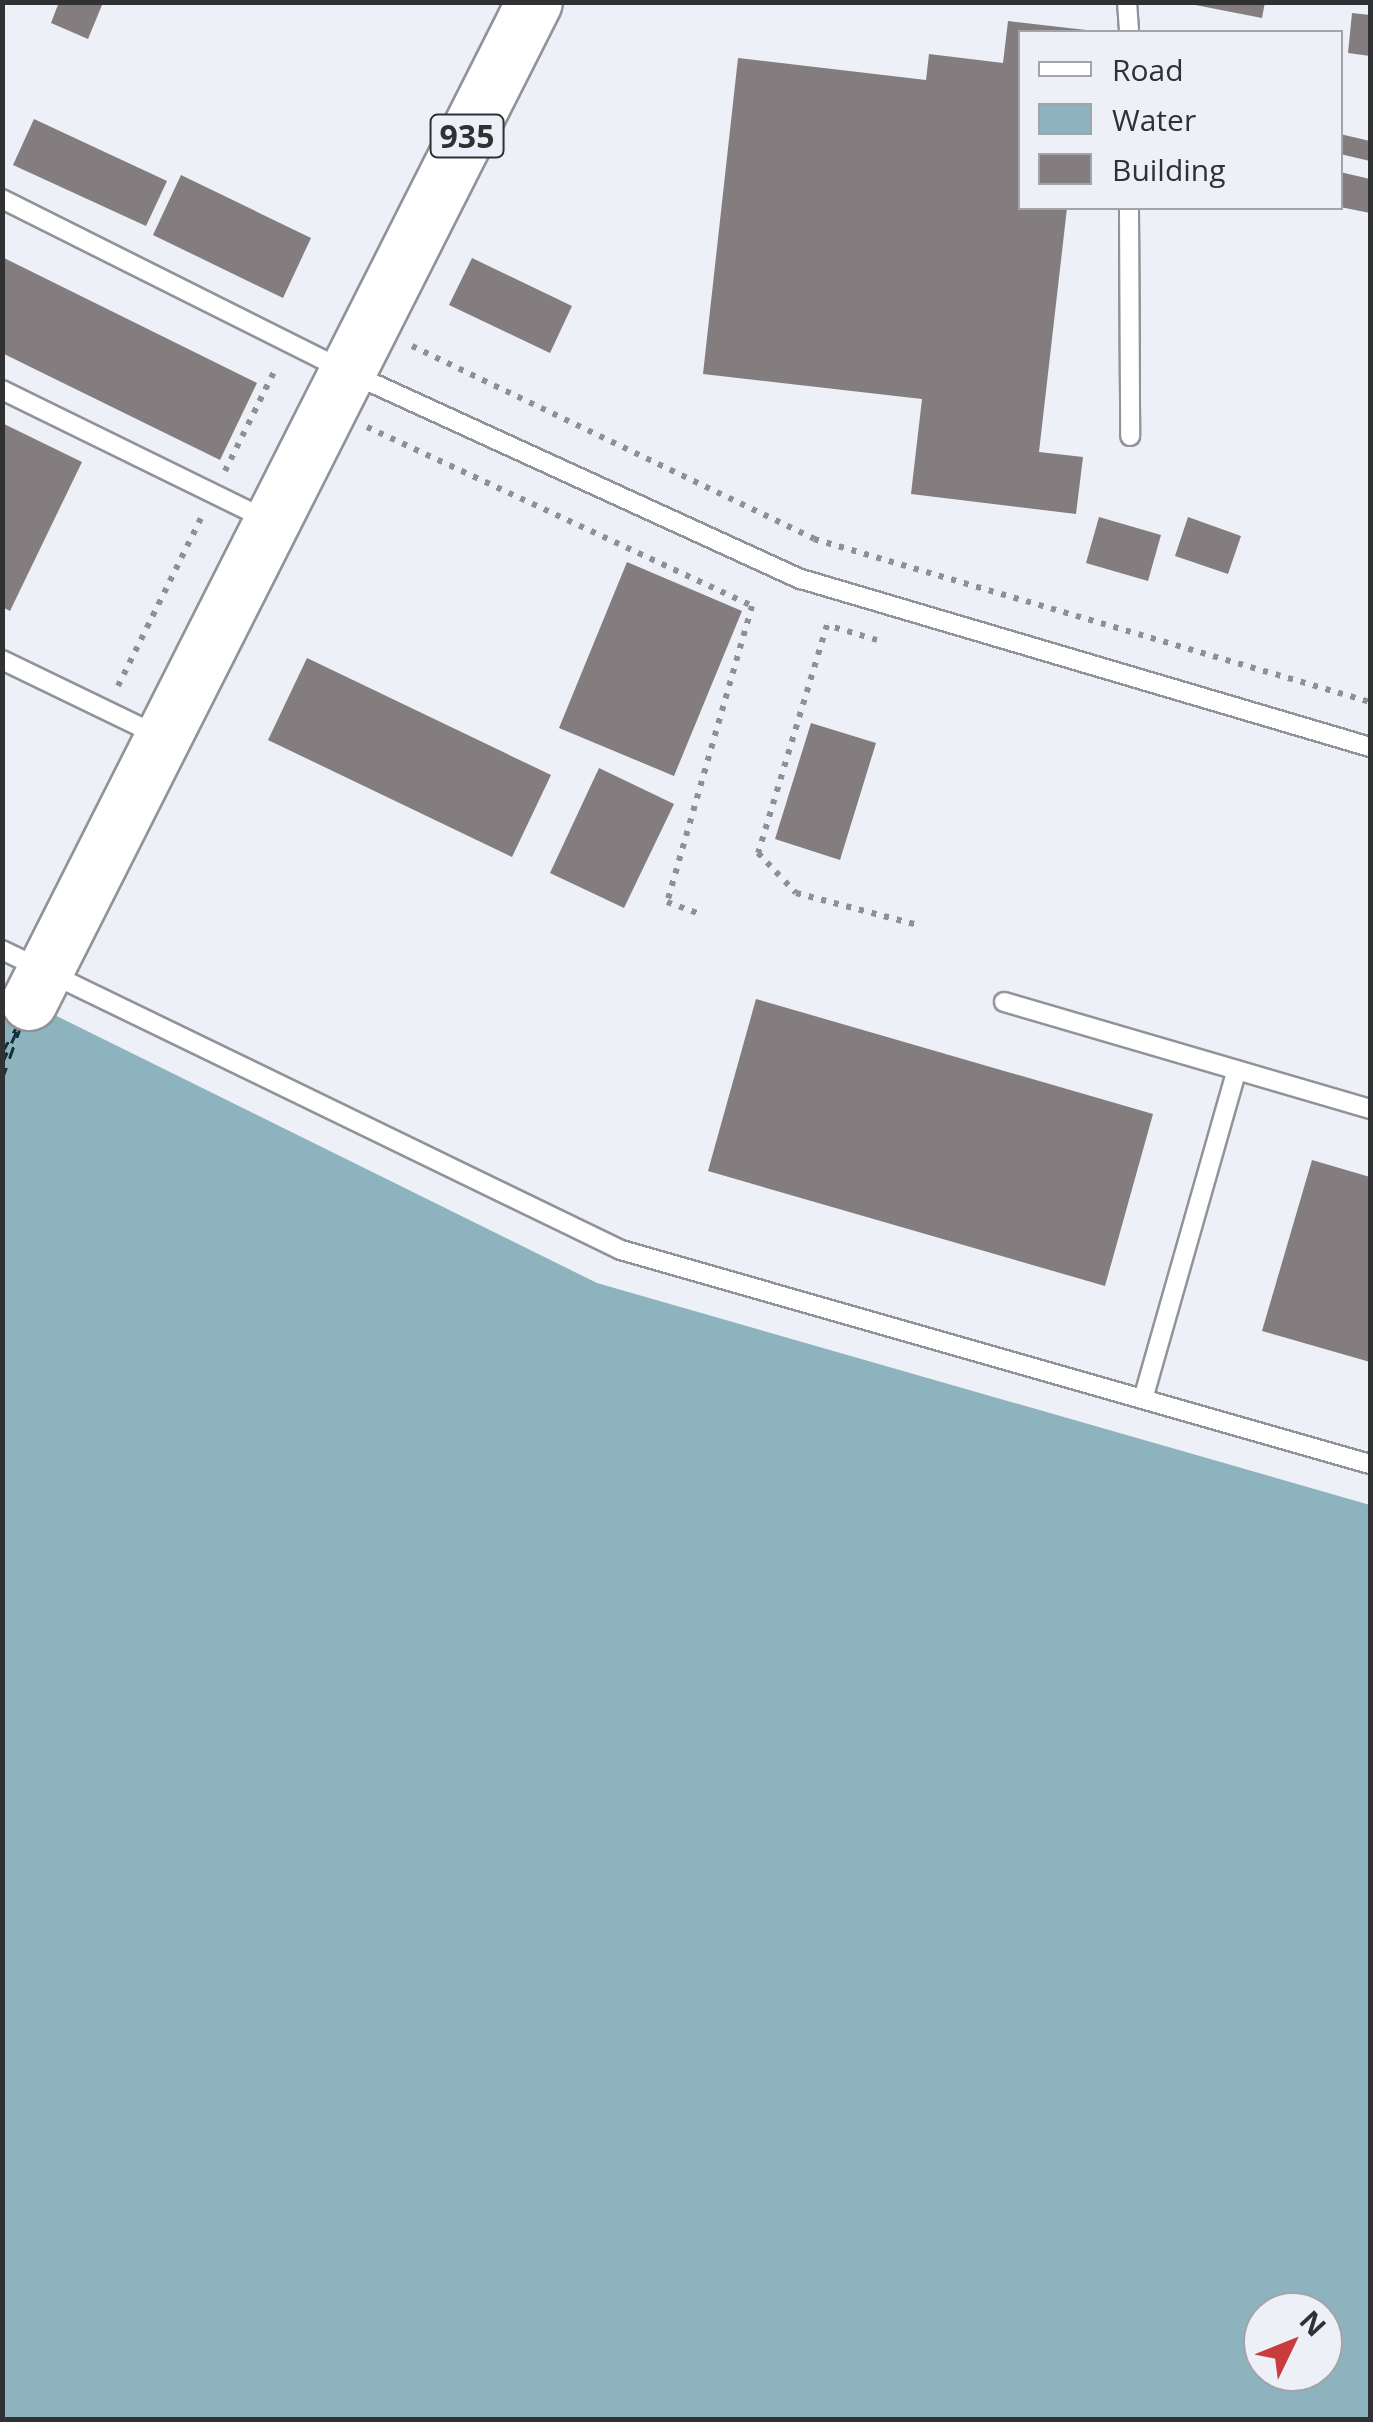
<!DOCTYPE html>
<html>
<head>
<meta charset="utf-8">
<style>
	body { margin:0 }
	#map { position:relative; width:1373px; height:2422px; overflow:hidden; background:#edf0f6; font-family:"Open Sans",sans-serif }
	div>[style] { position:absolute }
	.water>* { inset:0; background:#8db3be }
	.ferry>* { height:2.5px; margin-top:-1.25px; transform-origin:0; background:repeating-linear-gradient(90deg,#0c323b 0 12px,transparent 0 22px) }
	.building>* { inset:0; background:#837d80 }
	.path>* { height:6px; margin-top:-3px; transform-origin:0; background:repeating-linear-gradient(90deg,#8e9094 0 5px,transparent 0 13px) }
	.roads { filter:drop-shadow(2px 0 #909399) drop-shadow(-2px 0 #909399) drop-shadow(0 2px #909399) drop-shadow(0 -2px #909399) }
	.lane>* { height:18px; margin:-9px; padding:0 9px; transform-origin:9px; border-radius:9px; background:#fff }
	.primary>* { height:55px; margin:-27.5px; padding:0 27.5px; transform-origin:27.5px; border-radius:27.5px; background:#fff }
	span { translate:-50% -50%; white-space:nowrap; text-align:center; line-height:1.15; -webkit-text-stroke:9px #edf0f6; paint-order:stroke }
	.shield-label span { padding:2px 8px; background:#edf0f6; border:2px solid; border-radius:8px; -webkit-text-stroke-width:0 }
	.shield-label { font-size:32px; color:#303133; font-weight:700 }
	.frame { position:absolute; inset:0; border:5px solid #303133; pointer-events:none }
	.legend { position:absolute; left:1018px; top:30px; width:325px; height:180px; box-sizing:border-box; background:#edf0f6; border:2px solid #a1a4a8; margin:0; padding:12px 18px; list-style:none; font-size:30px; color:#303133 }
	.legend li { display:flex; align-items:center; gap:20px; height:50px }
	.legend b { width:50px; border:2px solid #a1a4a8 }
	.north { position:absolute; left:1243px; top:2292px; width:100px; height:100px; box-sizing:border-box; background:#edf0f6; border:2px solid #a1a4a8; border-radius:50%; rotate:47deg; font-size:28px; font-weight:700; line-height:40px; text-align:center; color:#303133 }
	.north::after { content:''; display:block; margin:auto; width:35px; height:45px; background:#ca3b3e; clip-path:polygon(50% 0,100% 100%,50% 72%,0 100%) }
</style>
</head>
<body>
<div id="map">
	<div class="water">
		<i style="clip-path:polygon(evenodd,2px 989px,597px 1283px,1370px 1505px,1370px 2419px,3px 2419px,2px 989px,1263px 2312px,1323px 2312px,1323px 2372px,1263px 2372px,1263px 2312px)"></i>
	</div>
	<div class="ferry">
		<i style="left:2px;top:1052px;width:30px;rotate:-60deg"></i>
		<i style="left:2px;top:1063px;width:41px;rotate:-65.3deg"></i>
		<i style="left:2px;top:1079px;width:54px;rotate:-70.6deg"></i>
	</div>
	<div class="building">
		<i style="clip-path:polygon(59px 2px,102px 5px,88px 39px,51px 23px)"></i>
		<i style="clip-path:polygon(1180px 2px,1265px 2px,1262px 18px)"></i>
		<i style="clip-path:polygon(1352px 13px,1370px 15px,1370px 56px,1348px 53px)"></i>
		<i style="clip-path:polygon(1008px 21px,1086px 30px,1021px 32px,1021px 208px,1067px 208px,1039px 452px,1083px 457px,1076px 514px,911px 494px,922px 399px,703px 374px,738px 58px,926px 80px,929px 54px,1003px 63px)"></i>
		<i style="clip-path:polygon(34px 119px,167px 181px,146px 226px,13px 165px)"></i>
		<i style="clip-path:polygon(1340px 134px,1370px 141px,1370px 161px,1340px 154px)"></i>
		<i style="clip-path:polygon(1340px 172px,1370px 179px,1370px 213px,1340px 207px)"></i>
		<i style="clip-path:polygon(181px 175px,311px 238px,283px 298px,153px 235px)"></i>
		<i style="clip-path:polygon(2px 257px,257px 383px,220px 460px,2px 353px)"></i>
		<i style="clip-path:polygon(472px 258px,572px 306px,550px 353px,449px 305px)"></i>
		<i style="clip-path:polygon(2px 423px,82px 462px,10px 611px,2px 607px)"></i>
		<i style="clip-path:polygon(1099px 517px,1161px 535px,1148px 581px,1086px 563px)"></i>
		<i style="clip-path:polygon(1188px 517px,1241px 536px,1228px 574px,1175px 556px)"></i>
		<i style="clip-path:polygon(627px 562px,742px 611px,674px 776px,559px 728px)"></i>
		<i style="clip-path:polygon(307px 658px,551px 775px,512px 857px,268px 740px)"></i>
		<i style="clip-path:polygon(811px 723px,876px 743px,840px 860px,775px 839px)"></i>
		<i style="clip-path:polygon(599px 768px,674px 804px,624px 908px,550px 873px)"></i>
		<i style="clip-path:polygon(756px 999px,1153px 1114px,1105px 1286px,708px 1171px)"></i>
		<i style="clip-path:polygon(1312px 1160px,1370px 1177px,1370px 1362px,1262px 1331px)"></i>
	</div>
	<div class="path">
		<i style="left:412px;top:346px;width:446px;rotate:25.6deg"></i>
		<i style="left:814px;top:539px;width:579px;rotate:16.34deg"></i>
		<i style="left:367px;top:427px;width:425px;rotate:24.9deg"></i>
		<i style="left:752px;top:606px;width:308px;rotate:106deg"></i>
		<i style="left:667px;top:902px;width:35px;rotate:20deg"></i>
		<i style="left:225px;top:471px;width:117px;rotate:-63.7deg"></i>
		<i style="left:877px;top:640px;width:52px;rotate:-163.3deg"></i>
		<i style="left:827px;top:625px;width:238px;rotate:106.8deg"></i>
		<i style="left:758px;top:853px;width:55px;rotate:46.5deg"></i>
		<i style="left:796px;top:893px;width:126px;rotate:14.7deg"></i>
		<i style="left:118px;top:686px;width:187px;rotate:-63.7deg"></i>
	</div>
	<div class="roads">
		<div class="lane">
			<i style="left:1127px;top:2px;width:30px;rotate:86deg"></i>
			<i style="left:2px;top:199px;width:387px;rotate:26.6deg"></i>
			<i style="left:348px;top:372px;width:498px;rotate:24.6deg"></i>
			<i style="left:801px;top:579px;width:593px;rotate:16.45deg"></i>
			<i style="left:1129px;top:208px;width:228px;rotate:89.7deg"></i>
			<i style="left:2px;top:390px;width:295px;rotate:26.1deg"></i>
			<i style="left:2px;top:660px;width:174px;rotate:25.8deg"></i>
			<i style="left:2px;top:950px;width:688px;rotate:25.86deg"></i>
			<i style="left:621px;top:1250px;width:779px;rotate:15.95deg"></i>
			<i style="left:1004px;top:1002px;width:381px;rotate:16.3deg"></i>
			<i style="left:1143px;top:1399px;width:342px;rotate:-74.1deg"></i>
		</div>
		<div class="primary">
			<i style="left:29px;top:1002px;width:1120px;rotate:-63.21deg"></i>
		</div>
	</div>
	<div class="shield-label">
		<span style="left:467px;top:136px">935</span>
	</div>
	<div class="frame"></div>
	<ul class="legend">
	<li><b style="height:12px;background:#fff"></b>Road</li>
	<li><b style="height:28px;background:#8db3be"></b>Water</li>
	<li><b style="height:28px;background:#837d80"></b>Building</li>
	</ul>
	<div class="north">N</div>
</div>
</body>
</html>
